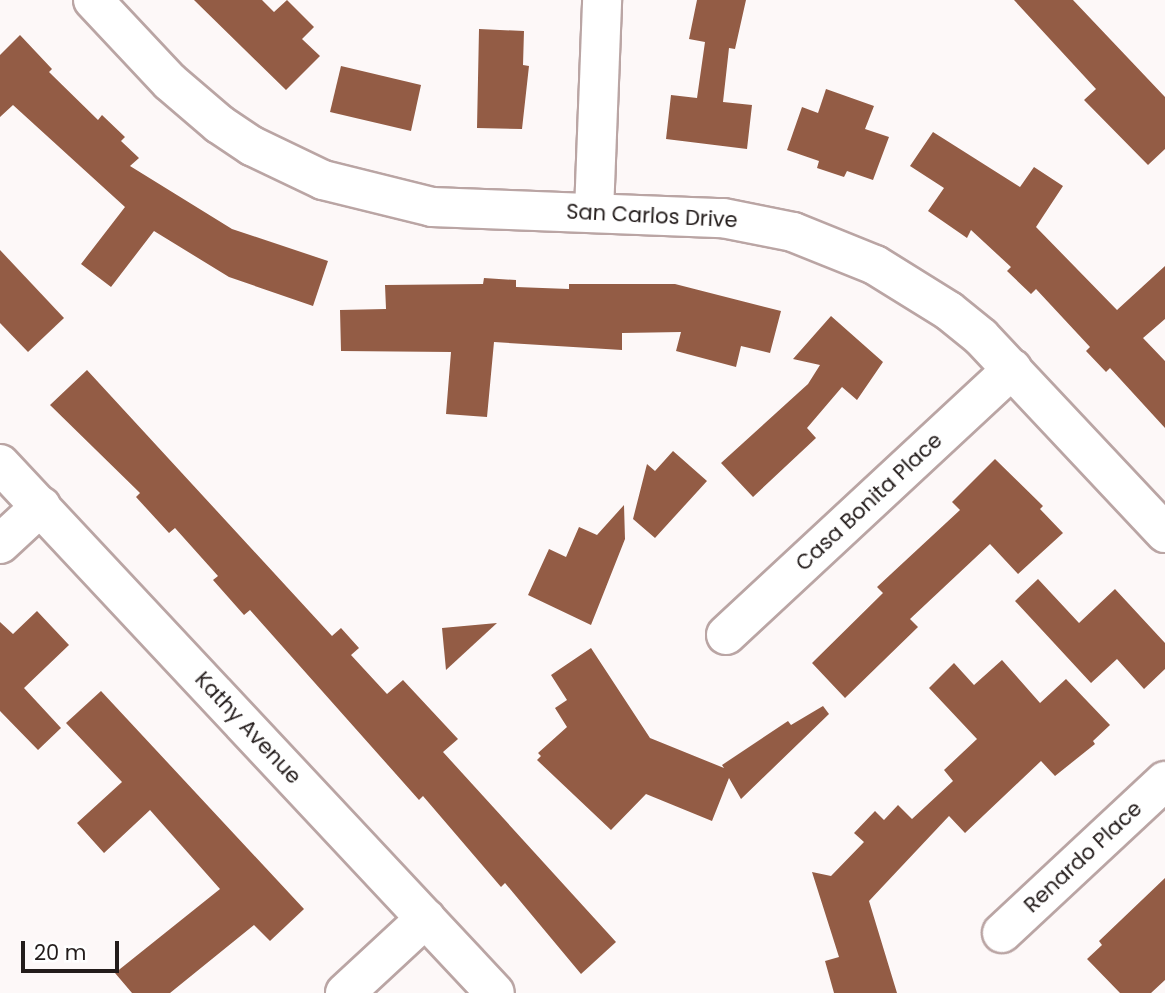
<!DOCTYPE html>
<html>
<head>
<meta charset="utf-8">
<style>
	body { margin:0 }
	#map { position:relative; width:1165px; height:993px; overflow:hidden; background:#fdf8f8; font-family:Poppins,sans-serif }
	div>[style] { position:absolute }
	.building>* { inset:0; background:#935c45 }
	.roads { filter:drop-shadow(2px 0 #baa5a4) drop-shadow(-2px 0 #baa5a4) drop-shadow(0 2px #baa5a4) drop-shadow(0 -2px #baa5a4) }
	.street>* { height:38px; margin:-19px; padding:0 19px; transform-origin:19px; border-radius:19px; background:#fff }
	span { translate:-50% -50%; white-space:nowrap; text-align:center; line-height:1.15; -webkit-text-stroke:5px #fff; paint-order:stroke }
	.street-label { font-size:21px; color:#231c1b }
	.scale { position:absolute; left:21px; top:941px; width:98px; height:32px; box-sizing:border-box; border:4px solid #231c1b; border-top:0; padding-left:9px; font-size:21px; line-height:24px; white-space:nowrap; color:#231c1b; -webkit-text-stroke:5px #fff; paint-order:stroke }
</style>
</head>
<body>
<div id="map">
	<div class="building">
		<i style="clip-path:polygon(194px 0,262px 0,274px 12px,287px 0,314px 27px,302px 39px,320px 56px,286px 90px)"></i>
		<i style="clip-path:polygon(697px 0,746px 0,735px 49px,729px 48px,723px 102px,752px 105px,747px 149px,666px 139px,671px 95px,697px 98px,705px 42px,689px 39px)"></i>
		<i style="clip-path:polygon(1014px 0,1073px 0,1165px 97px,1165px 149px,1148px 165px,1084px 100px,1096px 89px)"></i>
		<i style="clip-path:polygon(479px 29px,524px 31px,523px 65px,529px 66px,522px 129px,477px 128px)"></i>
		<i style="clip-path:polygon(20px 35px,52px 69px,49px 72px,98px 120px,102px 115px,125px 137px,121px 141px,139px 158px,130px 166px,232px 229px,328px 261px,313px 306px,229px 277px,154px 231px,111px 287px,81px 264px,125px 207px,13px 105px,0 117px,0 55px)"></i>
		<i style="clip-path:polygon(341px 66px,421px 85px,411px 131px,330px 112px)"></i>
		<i style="clip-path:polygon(826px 89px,874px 106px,865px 129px,889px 137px,873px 180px,847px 171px,844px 177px,817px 168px,819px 161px,787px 150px,802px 107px,818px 113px)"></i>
		<i style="clip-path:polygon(933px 132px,1020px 187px,1034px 167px,1063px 186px,1036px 227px,1117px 310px,1165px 266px,1165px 319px,1143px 338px,1165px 361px,1165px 428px,1110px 368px,1106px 372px,1086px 351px,1090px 347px,1036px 289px,1031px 294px,1007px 271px,1011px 267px,971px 230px,967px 238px,928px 211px,944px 188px,910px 166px)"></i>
		<i style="clip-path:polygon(0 250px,64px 318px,28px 352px,0 323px)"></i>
		<i style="clip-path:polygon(484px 278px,516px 280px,516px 287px,569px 289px,569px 284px,675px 284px,781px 311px,770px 353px,741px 346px,736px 367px,676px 351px,681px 332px,622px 333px,622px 350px,494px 342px,487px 417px,446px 414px,451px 352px,341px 351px,340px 310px,386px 309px,385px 285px,483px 284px)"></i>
		<i style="clip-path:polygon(831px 316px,883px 362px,857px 400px,842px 387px,807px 428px,816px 438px,753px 497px,721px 463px,808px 384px,820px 365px,793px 359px)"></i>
		<i style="clip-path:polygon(87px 370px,332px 636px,341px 628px,359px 648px,351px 655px,387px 694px,403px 680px,458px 739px,443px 752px,616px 942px,581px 974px,505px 883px,501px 887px,423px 796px,419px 800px,250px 610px,244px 615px,213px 580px,218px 576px,175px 528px,169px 533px,136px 497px,140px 493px,50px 405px)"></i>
		<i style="clip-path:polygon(673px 451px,707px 481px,655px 538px,633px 519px,647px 464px,655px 471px)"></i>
		<i style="clip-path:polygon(995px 459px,1043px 506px,1040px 509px,1063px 533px,1018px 574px,990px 544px,910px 619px,918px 627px,845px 698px,812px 663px,883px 593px,877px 587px,960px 510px,952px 502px)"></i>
		<i style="clip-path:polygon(624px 505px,625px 539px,591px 625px,528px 595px,549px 549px,566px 557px,579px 527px,597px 535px)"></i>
		<i style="clip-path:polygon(1038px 579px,1079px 623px,1115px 589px,1165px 643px,1165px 669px,1144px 689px,1117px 659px,1091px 683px,1015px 601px)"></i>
		<i style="clip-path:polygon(37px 611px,69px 645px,24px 688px,61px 728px,38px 750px,0 711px,0 622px,13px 634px)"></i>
		<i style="clip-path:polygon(497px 623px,446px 670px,442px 628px)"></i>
		<i style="clip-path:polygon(591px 648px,650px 738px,724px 768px,722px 765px,788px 721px,791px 725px,823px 706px,829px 714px,741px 799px,729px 778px,712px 821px,646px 794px,611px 830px,537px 760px,541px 756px,538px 753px,567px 727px,555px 708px,567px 700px,551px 675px)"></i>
		<i style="clip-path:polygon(1002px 660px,1040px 703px,1066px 679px,1110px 725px,1093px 741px,1095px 744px,1055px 776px,1041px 761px,965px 833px,949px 816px,869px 901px,897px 993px,834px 993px,825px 961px,839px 957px,812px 872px,831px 876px,864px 842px,854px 833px,875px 811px,884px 820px,898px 805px,912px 819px,953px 781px,944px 770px,977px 739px,929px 688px,954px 663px,974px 685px)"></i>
		<i style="clip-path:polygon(101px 691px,304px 909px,270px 941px,254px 925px,170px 993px,132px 993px,115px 973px,220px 889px,150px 810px,104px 853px,77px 823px,122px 782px,66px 723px)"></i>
		<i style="clip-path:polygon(1165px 878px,1165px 980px,1151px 993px,1120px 993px,1087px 959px,1102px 945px,1099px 941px)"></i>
	</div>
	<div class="roads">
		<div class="street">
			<i style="left:93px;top:0;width:112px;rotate:46.8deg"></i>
			<i style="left:170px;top:82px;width:65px;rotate:40.6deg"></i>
			<i style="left:219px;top:124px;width:40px;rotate:34deg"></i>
			<i style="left:252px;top:146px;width:79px;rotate:25.6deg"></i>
			<i style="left:323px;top:180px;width:112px;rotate:13.9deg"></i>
			<i style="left:432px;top:207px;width:291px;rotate:2.2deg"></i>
			<i style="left:723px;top:218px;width:71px;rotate:11.3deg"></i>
			<i style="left:793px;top:232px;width:88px;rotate:21.9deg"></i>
			<i style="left:875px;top:265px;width:87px;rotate:31.9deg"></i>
			<i style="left:949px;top:311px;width:41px;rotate:39.1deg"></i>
			<i style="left:981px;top:337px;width:269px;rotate:46.8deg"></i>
			<i style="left:594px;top:212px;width:212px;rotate:-87.8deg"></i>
			<i style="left:0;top:464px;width:724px;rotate:46.9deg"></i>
			<i style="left:0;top:544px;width:56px;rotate:-42.8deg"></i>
			<i style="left:726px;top:635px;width:391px;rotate:-42.9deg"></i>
			<i style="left:1002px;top:933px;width:223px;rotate:-43deg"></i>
			<i style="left:345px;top:993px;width:110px;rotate:-42.8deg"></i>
		</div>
	</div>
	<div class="street-label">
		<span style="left:652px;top:216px;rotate:3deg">San Carlos Drive</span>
		<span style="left:869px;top:502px;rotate:-43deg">Casa Bonita Place</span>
		<span style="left:248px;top:728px;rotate:47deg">Kathy Avenue</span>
		<span style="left:1083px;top:857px;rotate:-43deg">Renardo Place</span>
	</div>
	<div class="scale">20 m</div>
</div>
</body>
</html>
